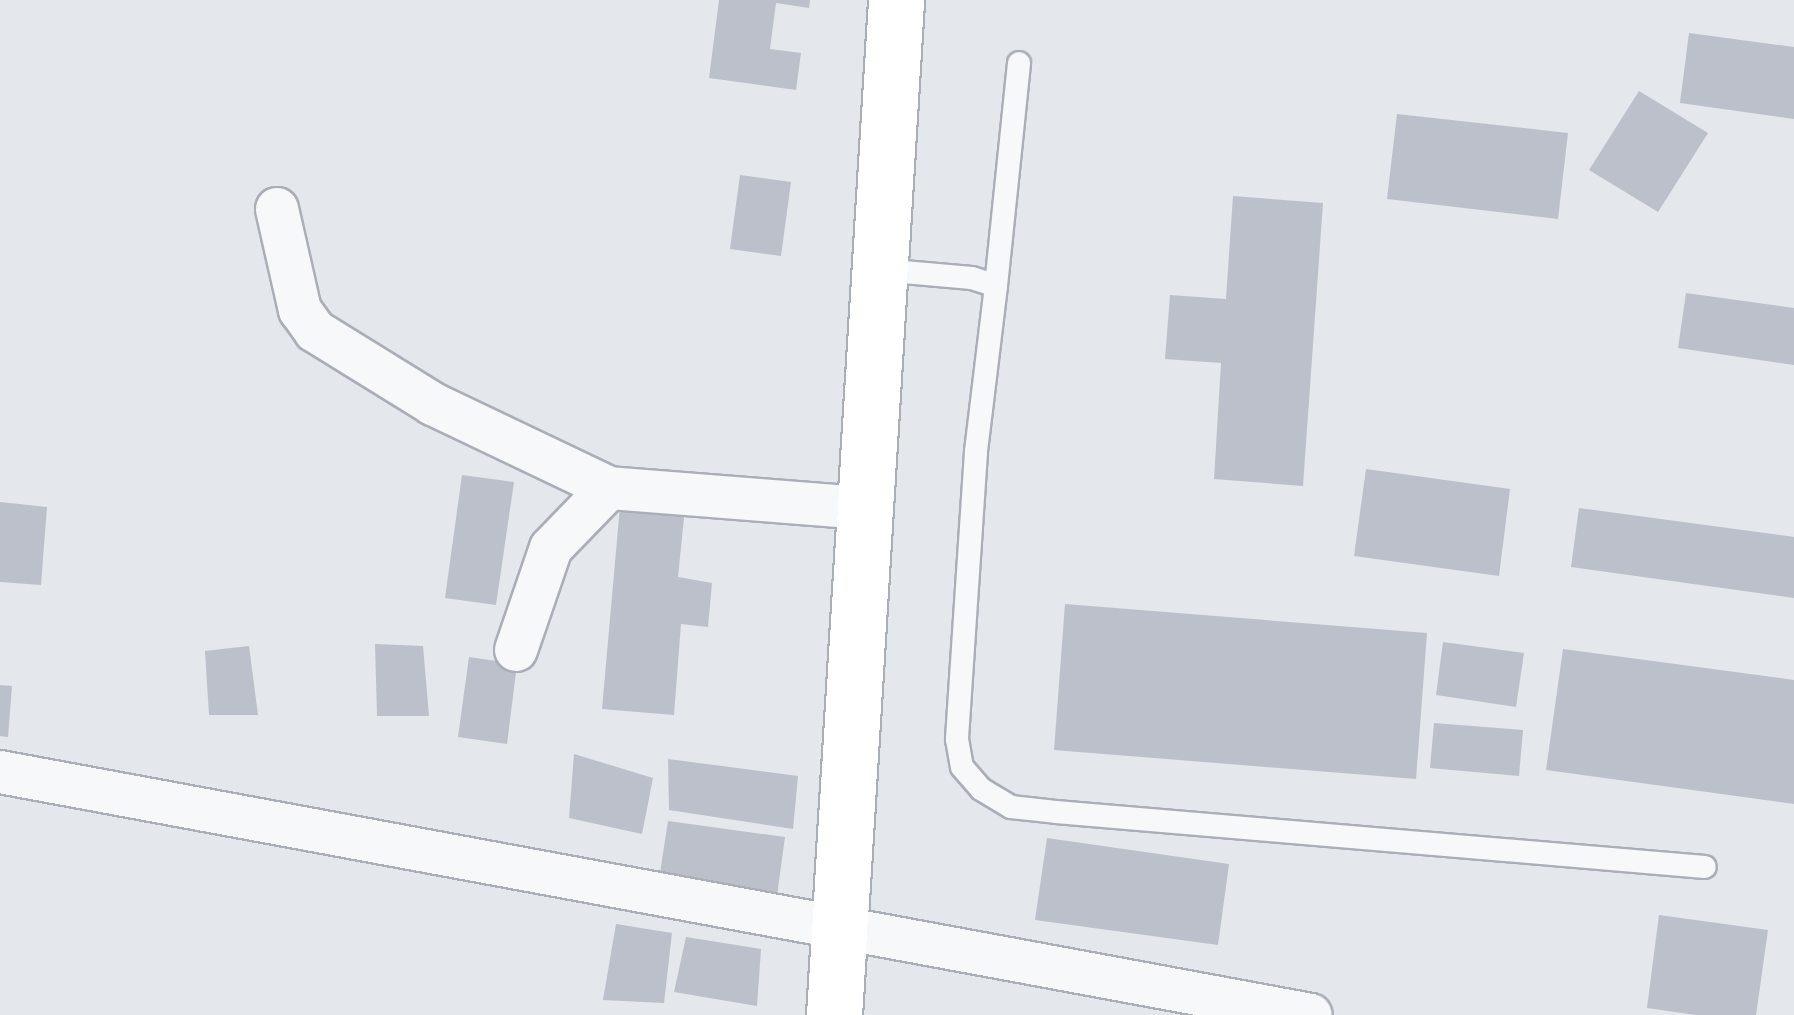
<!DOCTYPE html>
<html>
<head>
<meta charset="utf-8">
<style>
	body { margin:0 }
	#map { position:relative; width:1794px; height:1015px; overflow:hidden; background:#e4e7ec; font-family:"Work Sans",sans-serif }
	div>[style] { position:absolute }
	.building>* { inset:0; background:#bbc0ca }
	.roads { filter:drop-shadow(2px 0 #a9aeb7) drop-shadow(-2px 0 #a9aeb7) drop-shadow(0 2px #a9aeb7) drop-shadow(0 -2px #a9aeb7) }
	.lane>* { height:22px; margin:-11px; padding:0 11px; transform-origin:11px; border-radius:11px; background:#f7f8fa }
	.street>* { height:42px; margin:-21px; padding:0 21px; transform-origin:21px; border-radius:21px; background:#f7f8fa }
	.secondary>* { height:55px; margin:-27.5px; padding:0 27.5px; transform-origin:27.5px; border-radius:27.5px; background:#fff }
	span { translate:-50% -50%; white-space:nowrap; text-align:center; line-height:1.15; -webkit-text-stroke:10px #f4f6f9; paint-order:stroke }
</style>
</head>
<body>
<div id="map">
	<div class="building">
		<i style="clip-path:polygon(719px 0,810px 0,809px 8px,776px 3px,770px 49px,801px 53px,796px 90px,709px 78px)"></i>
		<i style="clip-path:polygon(1689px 33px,1794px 47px,1794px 119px,1680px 103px)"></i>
		<i style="clip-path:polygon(1639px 91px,1708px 133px,1658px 212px,1589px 170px)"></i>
		<i style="clip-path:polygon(1397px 114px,1568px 133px,1558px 219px,1387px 199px)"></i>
		<i style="clip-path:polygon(740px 175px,791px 182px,781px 256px,730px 249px)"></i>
		<i style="clip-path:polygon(1233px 196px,1323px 203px,1303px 486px,1214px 479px,1221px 363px,1165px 359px,1170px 295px,1226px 299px)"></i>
		<i style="clip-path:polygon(1686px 293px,1794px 308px,1794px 365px,1678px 348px)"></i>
		<i style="clip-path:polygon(1366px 469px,1510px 489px,1499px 576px,1354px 556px)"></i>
		<i style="clip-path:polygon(462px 475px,514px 482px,496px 605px,445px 598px)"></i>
		<i style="clip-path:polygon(0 502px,47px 507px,41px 585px,0 582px)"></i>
		<i style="clip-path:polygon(620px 506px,685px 508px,678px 577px,712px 583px,708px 627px,681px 624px,674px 715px,602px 709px)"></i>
		<i style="clip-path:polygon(1579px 508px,1794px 537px,1794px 598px,1571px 567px)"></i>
		<i style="clip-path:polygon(1065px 604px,1427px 633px,1416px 779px,1054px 750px)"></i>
		<i style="clip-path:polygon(1443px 642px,1524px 653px,1516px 707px,1436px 695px)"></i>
		<i style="clip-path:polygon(375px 644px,423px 646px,429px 716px,377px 716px)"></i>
		<i style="clip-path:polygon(249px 646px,258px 715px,209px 715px,205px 651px)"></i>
		<i style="clip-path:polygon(1563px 649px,1794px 680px,1794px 804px,1546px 770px)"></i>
		<i style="clip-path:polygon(469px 657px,517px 664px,507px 744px,458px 737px)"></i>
		<i style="clip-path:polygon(0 685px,12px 686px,8px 737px,0 736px)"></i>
		<i style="clip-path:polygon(1434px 723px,1523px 730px,1519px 776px,1430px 768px)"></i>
		<i style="clip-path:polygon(574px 754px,653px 778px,642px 834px,569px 818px)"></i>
		<i style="clip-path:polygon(668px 759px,798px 776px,793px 829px,669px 810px)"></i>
		<i style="clip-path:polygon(668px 821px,785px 837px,776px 903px,658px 886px)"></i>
		<i style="clip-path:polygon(1047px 838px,1229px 864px,1218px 945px,1035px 920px)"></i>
		<i style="clip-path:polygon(1659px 915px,1768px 930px,1756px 1015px,1696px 1015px,1647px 1008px)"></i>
		<i style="clip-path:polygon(616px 924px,672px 933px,664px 1003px,603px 1000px)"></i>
		<i style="clip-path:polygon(686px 937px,761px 949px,757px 1006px,674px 992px)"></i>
	</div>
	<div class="roads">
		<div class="lane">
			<i style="left:881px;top:270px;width:91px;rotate:5deg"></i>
			<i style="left:972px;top:278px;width:25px;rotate:18deg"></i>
			<i style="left:996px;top:286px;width:167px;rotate:96.9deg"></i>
			<i style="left:976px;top:452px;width:288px;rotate:93.8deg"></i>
			<i style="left:957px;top:739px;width:28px;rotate:80deg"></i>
			<i style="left:962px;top:767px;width:29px;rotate:49deg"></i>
			<i style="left:981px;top:789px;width:35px;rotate:31deg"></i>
			<i style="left:1011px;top:807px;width:45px;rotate:6.3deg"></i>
			<i style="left:1056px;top:812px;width:651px;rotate:4.84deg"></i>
			<i style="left:996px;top:286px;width:224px;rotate:-84.1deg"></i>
		</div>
		<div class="street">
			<i style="left:277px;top:209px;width:104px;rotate:77.2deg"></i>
			<i style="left:300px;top:310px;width:26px;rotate:54deg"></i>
			<i style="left:315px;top:331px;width:139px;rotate:31.7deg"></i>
			<i style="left:433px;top:404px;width:195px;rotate:25.5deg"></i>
			<i style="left:609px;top:488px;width:257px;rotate:4.5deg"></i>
			<i style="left:516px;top:650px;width:108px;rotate:-71.1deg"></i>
			<i style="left:551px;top:548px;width:83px;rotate:-46deg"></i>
			<i style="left:0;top:772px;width:1333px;rotate:10.5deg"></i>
		</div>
		<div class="secondary">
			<i style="left:834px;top:1015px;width:1017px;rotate:-86.5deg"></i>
		</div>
	</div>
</div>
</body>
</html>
